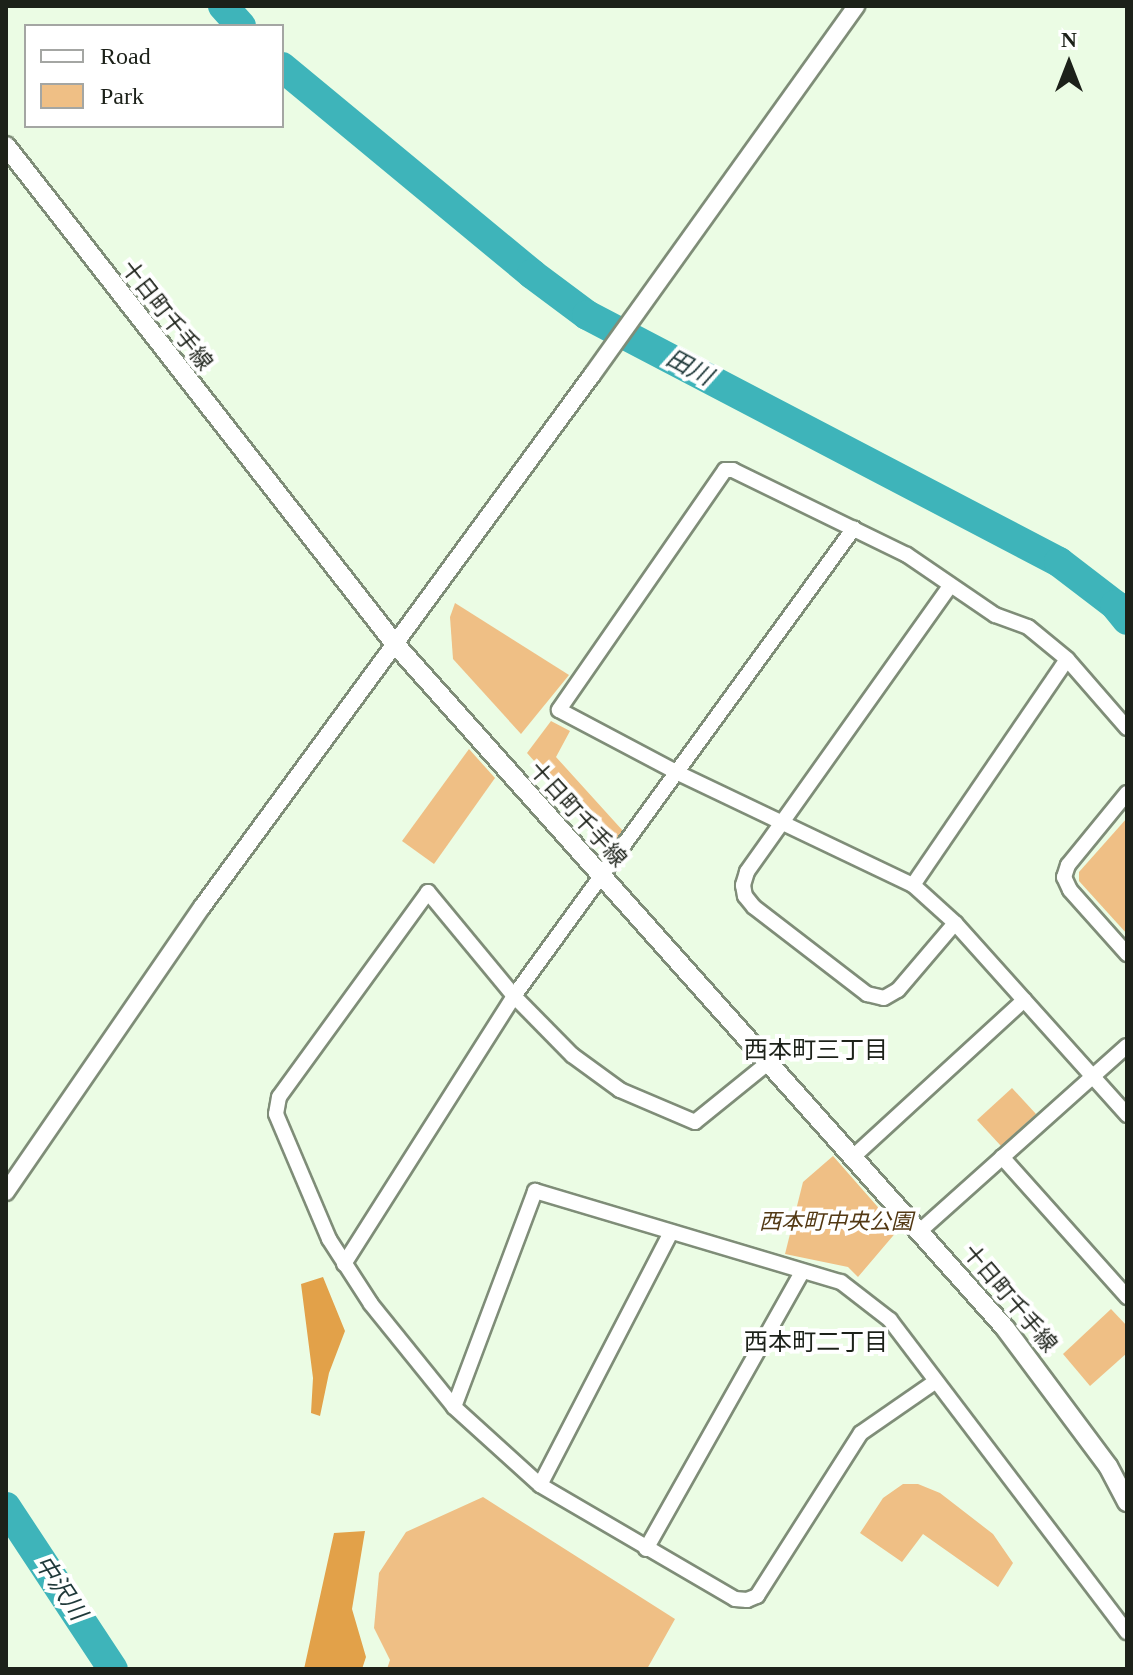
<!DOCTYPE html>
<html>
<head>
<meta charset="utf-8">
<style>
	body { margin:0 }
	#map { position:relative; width:1133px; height:1675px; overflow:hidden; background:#ebfce4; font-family:"Times New Roman","Noto Sans JP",serif }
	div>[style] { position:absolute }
	.green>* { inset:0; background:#efbf85 }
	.forest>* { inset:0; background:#e2a149 }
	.river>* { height:30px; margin:-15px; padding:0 15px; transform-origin:15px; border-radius:15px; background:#3eb4ba }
	.roads { filter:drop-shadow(2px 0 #7f8d78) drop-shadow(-2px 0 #7f8d78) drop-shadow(0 2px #7f8d78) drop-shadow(0 -2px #7f8d78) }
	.minor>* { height:14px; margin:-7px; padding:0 7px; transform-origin:7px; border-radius:7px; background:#fff }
	.tertiary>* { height:16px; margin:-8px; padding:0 8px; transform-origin:8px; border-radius:8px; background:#fff }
	.secondary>* { height:18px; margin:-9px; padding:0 9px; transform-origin:9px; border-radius:9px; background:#fff }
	span { translate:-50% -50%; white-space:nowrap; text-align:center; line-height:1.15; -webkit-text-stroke:8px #fff; paint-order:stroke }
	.street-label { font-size:22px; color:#1c2119 }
	.park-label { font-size:22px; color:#533914; font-style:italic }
	.water-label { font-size:24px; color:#1f393a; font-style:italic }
	.neighbourhood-label { font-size:24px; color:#1c2119 }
	.frame { position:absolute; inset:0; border:8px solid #1c2119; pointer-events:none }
	.legend { position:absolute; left:24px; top:24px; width:260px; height:104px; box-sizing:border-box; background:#fff; border:2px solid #a4a6a3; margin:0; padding:10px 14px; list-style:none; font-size:24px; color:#1c2119 }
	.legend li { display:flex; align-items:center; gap:16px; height:40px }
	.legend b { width:40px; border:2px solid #a4a6a3 }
	.north { position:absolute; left:1029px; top:24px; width:80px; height:80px; -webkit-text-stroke:6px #fff; paint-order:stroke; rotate:0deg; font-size:22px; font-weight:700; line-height:32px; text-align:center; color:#1c2119 }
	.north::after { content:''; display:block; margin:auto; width:28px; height:36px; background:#1c2119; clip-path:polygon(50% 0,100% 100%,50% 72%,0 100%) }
</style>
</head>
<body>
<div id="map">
	<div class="green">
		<i style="clip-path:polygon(455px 603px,569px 675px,521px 734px,453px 659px,450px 617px)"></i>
		<i style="clip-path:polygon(551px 721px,570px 731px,556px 757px,624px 832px,611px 847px,527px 753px)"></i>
		<i style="clip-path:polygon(469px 749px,495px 778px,434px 864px,402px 841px)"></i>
		<i style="clip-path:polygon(1127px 818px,1127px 934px,1079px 881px,1079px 872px)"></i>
		<i style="clip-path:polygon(1012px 1088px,1036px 1114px,1001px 1146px,977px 1120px)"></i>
		<i style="clip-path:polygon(833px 1156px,898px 1230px,858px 1277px,848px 1267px,785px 1254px,803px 1182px)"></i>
		<i style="clip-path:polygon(1111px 1309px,1127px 1326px,1127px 1353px,1090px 1386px,1063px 1354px)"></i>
		<i style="clip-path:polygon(903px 1484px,918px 1484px,940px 1493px,993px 1534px,1013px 1563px,998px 1587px,923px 1534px,902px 1562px,860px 1533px,883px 1498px)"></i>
		<i style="clip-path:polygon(483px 1497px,675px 1619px,647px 1669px,387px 1669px,390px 1660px,374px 1628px,379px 1573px,406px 1532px)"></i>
	</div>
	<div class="forest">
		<i style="clip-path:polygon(323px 1277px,345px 1331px,329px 1373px,320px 1416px,311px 1413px,313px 1378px,301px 1284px)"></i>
		<i style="clip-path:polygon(365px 1531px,352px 1609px,366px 1657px,362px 1669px,304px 1669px,334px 1533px)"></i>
	</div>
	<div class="river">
		<i style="left:223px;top:6px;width:27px;rotate:48deg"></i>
		<i style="left:282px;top:67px;width:325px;rotate:39.6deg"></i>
		<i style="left:532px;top:274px;width:69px;rotate:36.7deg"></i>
		<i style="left:587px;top:315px;width:533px;rotate:27.62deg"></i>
		<i style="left:1059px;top:562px;width:71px;rotate:37.5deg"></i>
		<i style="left:1115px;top:605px;width:19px;rotate:51deg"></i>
		<i style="left:6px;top:1507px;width:194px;rotate:56.6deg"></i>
	</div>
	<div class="roads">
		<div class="minor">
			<i style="left:950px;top:586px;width:351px;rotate:125.4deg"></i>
			<i style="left:747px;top:872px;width:14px;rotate:107deg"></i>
			<i style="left:743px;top:885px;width:11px;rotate:80deg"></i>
			<i style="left:745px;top:896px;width:14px;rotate:51deg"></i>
			<i style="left:754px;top:907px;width:143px;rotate:37.6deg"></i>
			<i style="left:867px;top:994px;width:17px;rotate:13deg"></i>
			<i style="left:884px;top:998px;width:16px;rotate:-30deg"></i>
			<i style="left:898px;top:990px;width:88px;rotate:-49.6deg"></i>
			<i style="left:1127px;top:728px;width:91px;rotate:-131deg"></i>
			<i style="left:1067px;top:659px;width:50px;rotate:-140.6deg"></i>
			<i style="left:1028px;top:627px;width:35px;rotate:-160deg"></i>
			<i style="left:995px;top:615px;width:107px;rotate:-145.7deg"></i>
			<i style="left:907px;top:555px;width:194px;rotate:-154deg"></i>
			<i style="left:733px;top:470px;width:8px;rotate:180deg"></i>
			<i style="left:725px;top:470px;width:292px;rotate:124.7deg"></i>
			<i style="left:559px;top:710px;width:135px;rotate:27.9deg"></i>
			<i style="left:678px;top:773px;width:260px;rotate:25.5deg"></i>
			<i style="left:913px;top:885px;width:57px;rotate:42.1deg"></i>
			<i style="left:955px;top:923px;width:258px;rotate:48.1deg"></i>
			<i style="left:1127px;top:793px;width:93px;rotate:129.3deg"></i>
			<i style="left:1068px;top:865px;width:13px;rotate:108deg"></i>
			<i style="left:1064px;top:877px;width:14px;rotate:65deg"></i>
			<i style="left:1070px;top:890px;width:86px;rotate:48.3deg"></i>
			<i style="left:913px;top:885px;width:273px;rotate:-55.7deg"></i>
			<i style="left:769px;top:1062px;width:95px;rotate:141deg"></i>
			<i style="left:695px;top:1122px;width:82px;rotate:-156.9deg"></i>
			<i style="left:620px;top:1090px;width:59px;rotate:-143.9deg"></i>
			<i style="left:572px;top:1055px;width:83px;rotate:-134.5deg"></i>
			<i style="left:514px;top:996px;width:135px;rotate:-129.6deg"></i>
			<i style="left:428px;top:892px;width:253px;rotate:126deg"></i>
			<i style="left:279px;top:1097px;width:17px;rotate:100deg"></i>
			<i style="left:276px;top:1114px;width:136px;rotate:67deg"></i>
			<i style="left:329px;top:1239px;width:77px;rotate:57.1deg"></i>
			<i style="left:371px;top:1304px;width:132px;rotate:51.1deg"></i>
			<i style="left:454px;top:1407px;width:116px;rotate:42.2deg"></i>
			<i style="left:540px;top:1485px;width:226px;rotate:30.3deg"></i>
			<i style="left:735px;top:1599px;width:12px;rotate:5deg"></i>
			<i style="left:747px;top:1600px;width:11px;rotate:-22deg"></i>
			<i style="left:757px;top:1596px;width:193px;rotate:-57.5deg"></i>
			<i style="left:861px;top:1433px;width:91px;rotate:-34.7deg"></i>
			<i style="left:854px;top:1156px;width:231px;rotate:-42.5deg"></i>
			<i style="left:1002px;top:1157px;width:188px;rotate:48.2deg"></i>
			<i style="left:921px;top:1230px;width:276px;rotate:-41.8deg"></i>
			<i style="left:344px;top:1264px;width:317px;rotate:-57.6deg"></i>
			<i style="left:514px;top:996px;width:578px;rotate:-54deg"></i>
			<i style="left:454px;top:1407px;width:231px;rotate:-69.4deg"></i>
			<i style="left:535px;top:1191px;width:319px;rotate:16.6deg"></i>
			<i style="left:841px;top:1282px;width:62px;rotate:37.8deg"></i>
			<i style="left:890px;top:1320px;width:392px;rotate:52.8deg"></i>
			<i style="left:540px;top:1485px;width:285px;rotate:-62.6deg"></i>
			<i style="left:646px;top:1549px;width:318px;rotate:-60.6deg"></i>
		</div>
		<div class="tertiary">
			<i style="left:6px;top:1192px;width:346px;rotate:-55.5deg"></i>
			<i style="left:202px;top:907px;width:660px;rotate:-53.76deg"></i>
			<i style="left:592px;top:375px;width:454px;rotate:-54.4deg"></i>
		</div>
		<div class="secondary">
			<i style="left:6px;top:146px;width:632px;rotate:52.01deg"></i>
			<i style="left:395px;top:644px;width:916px;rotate:48.27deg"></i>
			<i style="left:1005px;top:1328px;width:172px;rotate:53.3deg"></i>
			<i style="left:1108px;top:1466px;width:41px;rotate:62.2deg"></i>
		</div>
	</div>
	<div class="street-label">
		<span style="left:167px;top:315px;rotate:52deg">十日町千手線</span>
		<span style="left:578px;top:814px;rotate:48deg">十日町千手線</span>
		<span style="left:1010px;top:1298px;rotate:50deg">十日町千手線</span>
	</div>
	<div class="park-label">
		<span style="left:836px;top:1222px">西本町中央公園</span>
	</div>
	<div class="water-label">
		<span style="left:689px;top:368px;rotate:28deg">田川</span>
		<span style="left:60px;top:1588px;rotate:56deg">中沢川</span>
	</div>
	<div class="neighbourhood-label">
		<span style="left:816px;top:1051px">西本町三丁目</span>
		<span style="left:816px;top:1343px">西本町二丁目</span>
	</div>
	<div class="frame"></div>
	<ul class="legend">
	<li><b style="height:10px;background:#fff"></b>Road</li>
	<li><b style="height:22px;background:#efbf85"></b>Park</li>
	</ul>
	<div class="north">N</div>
</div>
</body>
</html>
